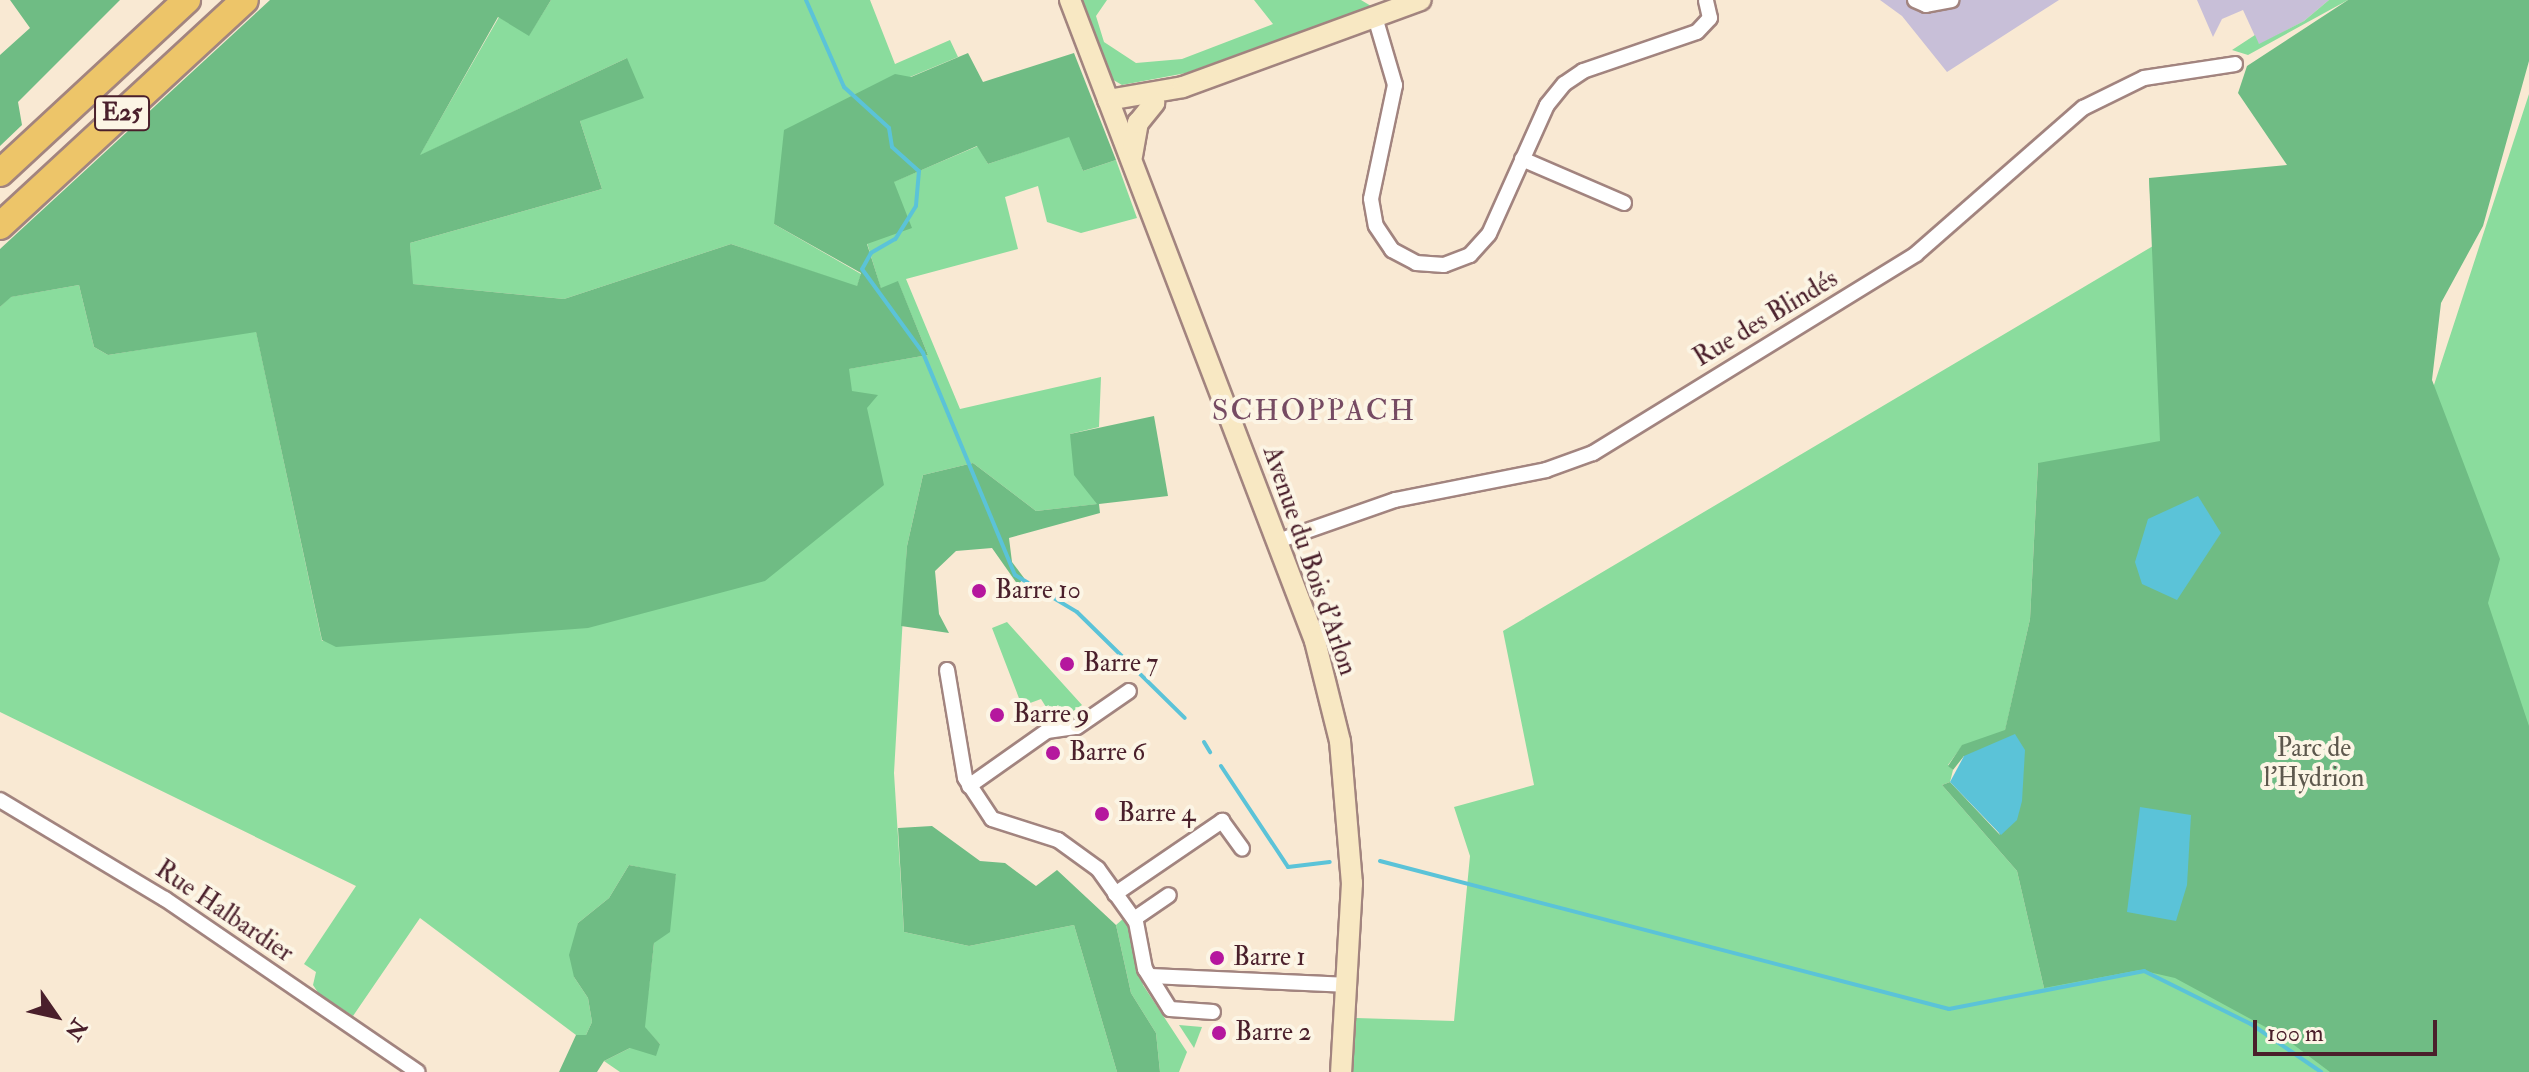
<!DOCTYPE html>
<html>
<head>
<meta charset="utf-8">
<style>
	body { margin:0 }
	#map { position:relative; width:2529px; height:1072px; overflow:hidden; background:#f9e9d3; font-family:"IM FELL Double Pica",serif }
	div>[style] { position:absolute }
	.industrial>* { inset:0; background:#c8bfd8 }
	.green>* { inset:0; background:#8adc9d }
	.forest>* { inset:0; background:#6fbc84 }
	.water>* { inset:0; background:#5bc3d8 }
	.stream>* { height:4px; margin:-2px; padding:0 2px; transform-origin:2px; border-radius:2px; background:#5bc3d8 }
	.roads { filter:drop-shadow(2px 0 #a2847f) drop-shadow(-2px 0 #a2847f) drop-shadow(0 2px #a2847f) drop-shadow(0 -2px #a2847f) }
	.minor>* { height:14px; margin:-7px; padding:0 7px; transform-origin:7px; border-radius:7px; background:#fff }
	.secondary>* { height:20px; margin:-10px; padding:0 10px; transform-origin:10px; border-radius:10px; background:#f8e8c3 }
	.motorway>* { height:26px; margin:-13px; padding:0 13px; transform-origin:13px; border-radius:13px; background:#edc569 }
	.dots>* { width:22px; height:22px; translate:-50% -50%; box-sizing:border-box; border:4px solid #fcf5e5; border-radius:50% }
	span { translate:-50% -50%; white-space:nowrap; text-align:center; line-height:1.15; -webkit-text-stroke:8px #fcf5e5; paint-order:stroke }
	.shield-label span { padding:2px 6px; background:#fcf5e5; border:2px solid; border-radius:6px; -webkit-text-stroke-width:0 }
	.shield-label { font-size:24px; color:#4a1f2b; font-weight:700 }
	.street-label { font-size:26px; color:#4a1f2b }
	.poi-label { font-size:26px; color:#4a1f2b }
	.left { translate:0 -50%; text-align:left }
	.park-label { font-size:26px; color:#5d584d }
	.quarter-label { font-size:30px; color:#764b63; letter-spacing:2px }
	.north { position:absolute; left:16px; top:976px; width:80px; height:80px; -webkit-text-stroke:6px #fcf5e5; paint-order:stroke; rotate:124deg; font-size:22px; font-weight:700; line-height:32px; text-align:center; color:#4a1f2b }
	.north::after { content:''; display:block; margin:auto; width:28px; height:36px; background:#4a1f2b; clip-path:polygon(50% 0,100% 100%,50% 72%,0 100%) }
	.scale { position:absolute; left:2253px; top:1020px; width:184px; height:36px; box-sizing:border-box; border:4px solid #4a1f2b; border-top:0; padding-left:10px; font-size:24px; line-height:28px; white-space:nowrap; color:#4a1f2b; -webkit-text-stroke:6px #fcf5e5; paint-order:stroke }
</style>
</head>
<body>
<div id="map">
	<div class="industrial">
		<i style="clip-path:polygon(1880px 0,2059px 0,1947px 72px,1902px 16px)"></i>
		<i style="clip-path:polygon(2197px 0,2329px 0,2304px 21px,2259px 45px,2243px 10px,2222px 19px,2213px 37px)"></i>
	</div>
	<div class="green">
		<i style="clip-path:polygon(551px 0,870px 0,895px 64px,950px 40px,958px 57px,910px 77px,774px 224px,861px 274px,857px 287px,731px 244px,564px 299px,412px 284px,410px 243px,602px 189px,580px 121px,627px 58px,419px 156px,499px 17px,529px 35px)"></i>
		<i style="clip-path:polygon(1078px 0,1107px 0,1096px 16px,1104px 42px,1136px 63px,1182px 59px,1273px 24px,1254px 0,1361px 0,1371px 6px,1186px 73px,1122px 85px,1110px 78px)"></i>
		<i style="clip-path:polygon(2329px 0,2348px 0,2248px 55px,2232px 50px,2255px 35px,2259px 44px,2304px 21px)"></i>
		<i style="clip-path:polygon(evenodd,2529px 94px,2529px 881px,2430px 1072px,1353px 1072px,1356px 1018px,1454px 1021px,1470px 856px,1454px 807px,1534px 785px,1503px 631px,2153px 246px,2149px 178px,2433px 388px,2529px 94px,2038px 463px,2044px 988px,2017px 871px,1942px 785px,1950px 782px,1953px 770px,1948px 765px,1962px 746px,2005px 731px,2030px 619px,2038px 463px)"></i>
		<i style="clip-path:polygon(1070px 136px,1083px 171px,1116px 160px,1137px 218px,1081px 233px,1047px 222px,1038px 186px,1005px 197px,1018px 249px,906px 279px,960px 409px,1101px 377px,1099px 427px,1070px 434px,1098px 504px,1036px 511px,973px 463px,923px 475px,907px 546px,894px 773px,904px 932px,969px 946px,1074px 925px,1117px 1072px,620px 1072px,604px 1061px,630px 1048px,660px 1044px,644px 1027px,654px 943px,676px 875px,629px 865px,609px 898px,578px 923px,574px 977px,588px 998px,592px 1022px,586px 1035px,576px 1035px,420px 918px,353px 1016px,319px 994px,313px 985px,316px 972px,304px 964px,356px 886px,0 712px,0 307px,10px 297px,79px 285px,94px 347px,108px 355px,256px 331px,322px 641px,851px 391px,848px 369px,928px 355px,898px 282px,881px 289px,867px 243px,893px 182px,978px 146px,988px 164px)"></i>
		<i style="clip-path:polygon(1007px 622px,1082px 705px,1056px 723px,1041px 699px,1022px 706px,992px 628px)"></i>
		<i style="clip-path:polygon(1124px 918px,1134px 935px,1143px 985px,1187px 1052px,1179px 1072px,1160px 1072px,1156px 1033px,1131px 993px,1116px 925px)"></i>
		<i style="clip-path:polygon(1179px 1025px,1202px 1027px,1194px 1048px)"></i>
	</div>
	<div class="forest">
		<i style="clip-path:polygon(10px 0,120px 0,18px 102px,22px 125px,0 146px,0 55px,30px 28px)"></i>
		<i style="clip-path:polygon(270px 0,551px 0,529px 36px,498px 17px,420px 155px,627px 58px,644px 98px,580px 121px,602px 189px,410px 243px,413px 284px,564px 299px,731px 244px,857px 286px,861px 273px,774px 224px,784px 130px,895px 74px,911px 77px,968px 53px,983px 82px,1074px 53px,1116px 160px,1083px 171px,1069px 137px,988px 164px,977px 146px,894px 182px,912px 228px,867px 244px,881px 288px,898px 281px,928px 355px,849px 369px,852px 391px,878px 395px,867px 408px,884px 485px,765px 581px,588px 628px,336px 647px,322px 640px,256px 332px,108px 355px,94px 347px,79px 285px,11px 297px,0 307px,0 249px)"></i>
		<i style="clip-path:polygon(2348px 0,2529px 0,2529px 61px,2483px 226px,2441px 303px,2432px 380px,2500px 559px,2488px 603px,2529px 726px,2529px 1072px,2330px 1072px,2282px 1036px,2175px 978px,2140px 970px,2044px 988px,2017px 871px,1942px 785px,1950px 782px,2000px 835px,1964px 756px,1953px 770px,1948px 766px,1962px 745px,2005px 730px,2030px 619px,2038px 463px,2160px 441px,2149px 178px,2287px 165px,2238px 93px,2247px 66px)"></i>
		<i style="clip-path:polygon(1154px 416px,1168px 496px,1099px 504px,1100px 513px,1009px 538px,1012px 562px,1024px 578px,1018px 585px,992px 548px,956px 551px,935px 571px,939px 614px,949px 633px,901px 626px,907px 546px,923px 475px,973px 463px,1036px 511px,1097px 504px,1074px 475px,1070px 434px)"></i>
		<i style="clip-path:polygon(932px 826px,980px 861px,1005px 863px,1036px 886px,1057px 870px,1116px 925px,1131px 993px,1156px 1033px,1160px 1072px,1117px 1072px,1074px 925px,969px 946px,904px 932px,898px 828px)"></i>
		<i style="clip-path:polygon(629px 865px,676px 874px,670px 932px,654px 943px,645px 1027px,660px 1044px,656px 1056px,630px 1048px,604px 1061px,597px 1072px,559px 1072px,576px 1035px,586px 1035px,592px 1022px,588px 998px,574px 977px,569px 955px,578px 923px,609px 898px)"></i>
	</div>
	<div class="water">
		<i style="clip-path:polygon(2198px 496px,2221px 533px,2177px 600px,2142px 584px,2135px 562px,2148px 519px)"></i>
		<i style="clip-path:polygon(2015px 734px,2025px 750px,2022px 801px,2017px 820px,2001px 835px,1950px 782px,1964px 756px)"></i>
		<i style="clip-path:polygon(2140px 807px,2191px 815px,2187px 885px,2176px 921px,2127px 912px)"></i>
	</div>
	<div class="stream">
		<i style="left:806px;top:0;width:95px;rotate:66.4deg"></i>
		<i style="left:844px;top:87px;width:61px;rotate:42.3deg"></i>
		<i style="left:889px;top:128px;width:19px;rotate:81deg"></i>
		<i style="left:892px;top:147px;width:36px;rotate:42deg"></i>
		<i style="left:919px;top:171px;width:35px;rotate:95deg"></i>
		<i style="left:916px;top:206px;width:39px;rotate:122deg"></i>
		<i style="left:895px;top:239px;width:28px;rotate:150deg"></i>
		<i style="left:871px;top:253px;width:18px;rotate:119deg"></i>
		<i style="left:862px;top:269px;width:104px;rotate:54deg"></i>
		<i style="left:923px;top:353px;width:240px;rotate:67.5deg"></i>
		<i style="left:1015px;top:575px;width:72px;rotate:30.8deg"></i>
		<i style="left:1077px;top:612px;width:151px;rotate:44.5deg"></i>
		<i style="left:1204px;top:742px;width:12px;rotate:59deg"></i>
		<i style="left:1221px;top:766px;width:121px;rotate:56.4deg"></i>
		<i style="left:1288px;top:867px;width:42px;rotate:-6.8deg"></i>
		<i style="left:1380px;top:861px;width:588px;rotate:14.58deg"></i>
		<i style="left:1949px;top:1009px;width:199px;rotate:-11deg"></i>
		<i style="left:2144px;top:971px;width:119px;rotate:26.4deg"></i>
		<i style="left:2251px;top:1024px;width:85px;rotate:34.4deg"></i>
	</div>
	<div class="roads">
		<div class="minor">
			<i style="left:1915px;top:0;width:12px;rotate:24deg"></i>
			<i style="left:1926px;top:5px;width:26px;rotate:-11deg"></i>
			<i style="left:1375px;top:17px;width:71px;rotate:73.6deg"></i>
			<i style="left:1395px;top:85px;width:116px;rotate:101.9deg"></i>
			<i style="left:1371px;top:199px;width:27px;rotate:80deg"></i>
			<i style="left:1376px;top:226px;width:29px;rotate:56deg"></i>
			<i style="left:1392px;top:250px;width:27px;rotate:28deg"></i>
			<i style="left:1416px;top:263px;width:28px;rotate:4deg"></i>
			<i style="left:1444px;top:265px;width:28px;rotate:-21deg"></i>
			<i style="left:1470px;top:255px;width:28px;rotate:-48deg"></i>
			<i style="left:1489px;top:234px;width:141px;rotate:-65.8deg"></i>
			<i style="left:1547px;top:105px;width:27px;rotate:-51deg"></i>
			<i style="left:1564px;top:84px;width:23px;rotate:-34deg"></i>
			<i style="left:1583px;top:71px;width:120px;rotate:-18.9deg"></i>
			<i style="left:1697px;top:32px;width:19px;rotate:-47deg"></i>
			<i style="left:1710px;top:18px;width:18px;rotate:-103deg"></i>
			<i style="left:1522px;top:159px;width:111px;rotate:23.3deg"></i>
			<i style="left:1278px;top:541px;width:124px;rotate:-19.3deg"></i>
			<i style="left:1395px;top:500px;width:154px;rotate:-11.2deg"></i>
			<i style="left:1546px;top:470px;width:50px;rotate:-19.9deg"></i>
			<i style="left:1593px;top:453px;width:379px;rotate:-31.6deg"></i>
			<i style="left:1916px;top:254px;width:222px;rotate:-41.2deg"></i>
			<i style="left:2083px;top:108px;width:68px;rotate:-26.2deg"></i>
			<i style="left:2144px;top:78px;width:92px;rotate:-8.7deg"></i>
			<i style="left:947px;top:670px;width:109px;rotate:80.5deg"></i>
			<i style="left:965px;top:778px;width:49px;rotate:56.6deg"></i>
			<i style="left:992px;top:819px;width:69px;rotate:17.7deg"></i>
			<i style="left:1058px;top:840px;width:49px;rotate:35.9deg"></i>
			<i style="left:1098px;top:869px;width:65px;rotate:54.4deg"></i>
			<i style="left:1136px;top:922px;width:48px;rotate:79.2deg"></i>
			<i style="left:1145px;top:969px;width:47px;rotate:58deg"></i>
			<i style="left:1170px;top:1009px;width:43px;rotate:4deg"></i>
			<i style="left:969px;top:786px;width:95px;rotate:-35.2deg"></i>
			<i style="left:1047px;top:731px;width:30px;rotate:-8deg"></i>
			<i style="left:1077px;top:727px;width:63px;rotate:-34.7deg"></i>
			<i style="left:0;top:800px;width:192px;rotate:31deg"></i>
			<i style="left:165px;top:899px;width:306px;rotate:34.4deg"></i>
			<i style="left:1115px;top:894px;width:130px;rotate:-34.3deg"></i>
			<i style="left:1222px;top:821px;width:34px;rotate:54deg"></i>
			<i style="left:1134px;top:919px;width:42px;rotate:-34.4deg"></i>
			<i style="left:1152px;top:976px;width:196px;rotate:2.6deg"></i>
		</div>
		<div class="secondary">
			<i style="left:1070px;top:0;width:686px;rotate:69.08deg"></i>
			<i style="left:1315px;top:641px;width:103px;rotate:76deg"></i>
			<i style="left:1340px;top:741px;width:143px;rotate:85.2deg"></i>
			<i style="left:1352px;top:883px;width:189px;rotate:93.3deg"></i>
			<i style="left:1108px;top:100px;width:76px;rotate:-9.8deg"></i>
			<i style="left:1183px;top:87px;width:253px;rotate:-20.1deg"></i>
			<i style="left:1132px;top:156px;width:34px;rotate:-80deg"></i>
			<i style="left:1138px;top:123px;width:26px;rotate:-51deg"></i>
		</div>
		<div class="motorway">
			<i style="left:0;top:173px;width:255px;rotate:-42.8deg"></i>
			<i style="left:0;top:226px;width:333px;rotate:-42.7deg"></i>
		</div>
	</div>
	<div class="dots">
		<i style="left:979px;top:591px;background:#b5179e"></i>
		<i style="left:1067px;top:664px;background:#b5179e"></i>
		<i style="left:997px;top:715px;background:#b5179e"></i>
		<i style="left:1053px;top:753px;background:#b5179e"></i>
		<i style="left:1102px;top:814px;background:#b5179e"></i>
		<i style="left:1217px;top:958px;background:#b5179e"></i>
		<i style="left:1219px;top:1033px;background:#b5179e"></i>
	</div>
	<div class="shield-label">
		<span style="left:122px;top:113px">E25</span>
	</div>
	<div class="street-label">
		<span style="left:1766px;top:319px;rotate:-31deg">Rue des Blindés</span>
		<span style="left:1309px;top:561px;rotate:71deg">Avenue du Bois d'Arlon</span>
		<span style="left:224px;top:912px;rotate:34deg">Rue Halbardier</span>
	</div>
	<div class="poi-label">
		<span class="left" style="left:995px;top:591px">Barre 10</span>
		<span class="left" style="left:1083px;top:664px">Barre 7</span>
		<span class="left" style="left:1013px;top:715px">Barre 9</span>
		<span class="left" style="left:1069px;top:753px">Barre 6</span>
		<span class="left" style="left:1118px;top:814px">Barre 4</span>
		<span class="left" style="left:1233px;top:958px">Barre 1</span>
		<span class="left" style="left:1235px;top:1033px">Barre 2</span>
	</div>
	<div class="park-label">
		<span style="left:2314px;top:764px">Parc de<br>l'Hydrion</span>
	</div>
	<div class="quarter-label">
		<span style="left:1314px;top:411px">SCHOPPACH</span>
	</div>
	<div class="north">N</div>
	<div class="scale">100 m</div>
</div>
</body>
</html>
